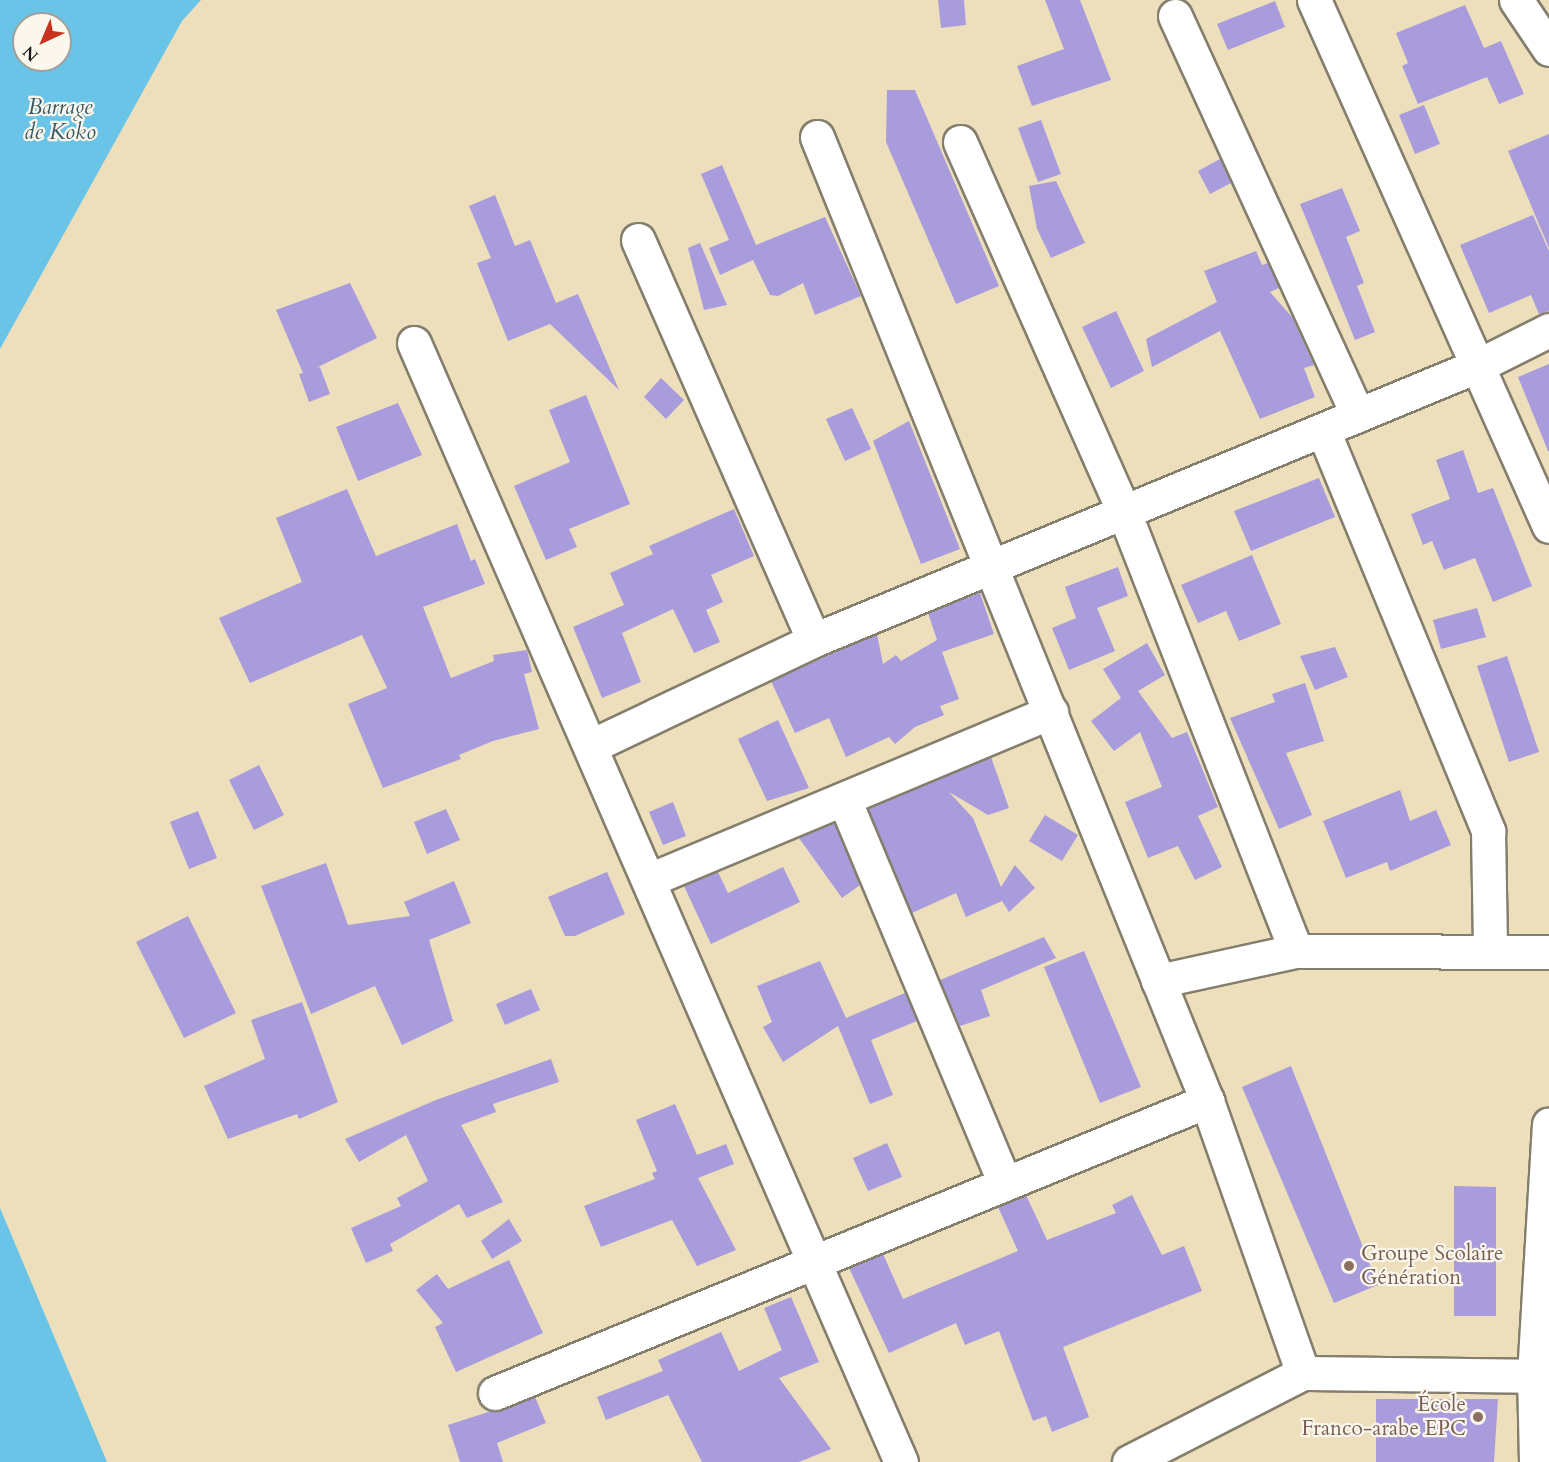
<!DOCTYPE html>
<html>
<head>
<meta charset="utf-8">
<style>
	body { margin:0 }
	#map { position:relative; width:1549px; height:1462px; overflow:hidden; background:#eddfbc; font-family:Cardo,serif }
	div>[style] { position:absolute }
	.water>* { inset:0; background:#6ac4e7 }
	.building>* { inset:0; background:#a99cdd }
	.roads { filter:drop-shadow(2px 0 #847e6c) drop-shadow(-2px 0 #847e6c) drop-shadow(0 2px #847e6c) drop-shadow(0 -2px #847e6c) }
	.minor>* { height:33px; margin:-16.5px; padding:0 16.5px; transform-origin:16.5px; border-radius:16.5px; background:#fff }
	.primary>* { height:33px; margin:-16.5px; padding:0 16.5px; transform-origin:16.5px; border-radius:16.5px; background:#fff }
	.dots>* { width:16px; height:16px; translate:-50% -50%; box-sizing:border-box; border:3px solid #fbf7ec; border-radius:50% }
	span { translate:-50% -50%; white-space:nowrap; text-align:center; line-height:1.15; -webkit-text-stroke:4.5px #fbf7ec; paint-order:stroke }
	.education-label { font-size:21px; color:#785e54 }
	.left { translate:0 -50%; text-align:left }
	.right { translate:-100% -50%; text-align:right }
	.water-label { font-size:22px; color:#375763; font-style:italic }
	.north { position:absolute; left:12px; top:12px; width:60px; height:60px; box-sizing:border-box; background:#fbf7ec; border:2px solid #a29f99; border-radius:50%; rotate:224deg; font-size:16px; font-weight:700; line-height:24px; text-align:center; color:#1c1c1c }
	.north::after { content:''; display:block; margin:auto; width:21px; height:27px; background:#c8321e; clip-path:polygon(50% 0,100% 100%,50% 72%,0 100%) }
</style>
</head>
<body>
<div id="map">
	<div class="water">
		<i style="clip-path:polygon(evenodd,0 0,201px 0,182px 21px,0 349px,0 0,24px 24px,60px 24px,60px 60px,24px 60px,24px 24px)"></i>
		<i style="clip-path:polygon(0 1208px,107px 1462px,0 1462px)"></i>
	</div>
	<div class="building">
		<i style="clip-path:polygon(938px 0,964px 0,966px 25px,941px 28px)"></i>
		<i style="clip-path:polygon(1045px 0,1080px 0,1111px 80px,1032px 106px,1017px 66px,1064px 49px)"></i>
		<i style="clip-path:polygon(1275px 1px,1285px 27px,1228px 50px,1217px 24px)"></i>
		<i style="clip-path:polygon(1465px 5px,1484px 48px,1501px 41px,1524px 94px,1499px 104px,1487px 77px,1418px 104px,1402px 66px,1408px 63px,1396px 33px)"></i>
		<i style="clip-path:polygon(887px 90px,915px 90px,999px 286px,956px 304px,886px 142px)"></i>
		<i style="clip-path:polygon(1424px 105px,1440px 144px,1415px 154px,1399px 115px)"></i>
		<i style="clip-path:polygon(1041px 120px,1061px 174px,1038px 182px,1018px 128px)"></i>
		<i style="clip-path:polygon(1549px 134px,1549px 248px,1508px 151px)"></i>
		<i style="clip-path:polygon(1220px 159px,1231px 183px,1210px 194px,1198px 171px)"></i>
		<i style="clip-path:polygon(722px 165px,756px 245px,825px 217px,861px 296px,815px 315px,803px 283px,778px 296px,770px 295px,753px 260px,720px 275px,709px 248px,729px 240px,701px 174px)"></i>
		<i style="clip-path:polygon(1056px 181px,1085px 243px,1051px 258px,1037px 229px,1029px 186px)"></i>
		<i style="clip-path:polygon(1342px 188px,1360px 231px,1346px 237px,1364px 283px,1357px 286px,1375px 332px,1355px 340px,1300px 204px)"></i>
		<i style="clip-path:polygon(495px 195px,515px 246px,530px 240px,556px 303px,578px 294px,619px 390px,550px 324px,508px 341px,477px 263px,491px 258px,469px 206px)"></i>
		<i style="clip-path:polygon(1533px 215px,1549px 251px,1549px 311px,1539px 314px,1531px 295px,1489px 313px,1460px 245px)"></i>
		<i style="clip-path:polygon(700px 243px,727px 305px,704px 310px,688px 248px)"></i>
		<i style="clip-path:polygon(1256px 251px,1262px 265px,1268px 263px,1279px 288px,1270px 292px,1292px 317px,1314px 365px,1304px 368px,1315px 397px,1260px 419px,1220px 331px,1152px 367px,1146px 339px,1217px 302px,1204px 271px)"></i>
		<i style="clip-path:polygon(350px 283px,377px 338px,316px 368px,320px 367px,330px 394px,309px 402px,299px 374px,303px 373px,276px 310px)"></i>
		<i style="clip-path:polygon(1116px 311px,1144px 371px,1111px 388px,1082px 327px)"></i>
		<i style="clip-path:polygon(1549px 364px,1549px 451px,1548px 451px,1518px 377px)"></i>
		<i style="clip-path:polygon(661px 378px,684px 400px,666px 419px,644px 397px)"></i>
		<i style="clip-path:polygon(586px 395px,630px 504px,569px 529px,577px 547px,546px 560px,514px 486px,570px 462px,549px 410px)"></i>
		<i style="clip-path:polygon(398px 403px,422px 455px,358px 481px,336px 427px)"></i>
		<i style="clip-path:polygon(852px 408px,871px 449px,845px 461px,826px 419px)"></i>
		<i style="clip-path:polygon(909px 421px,960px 549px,921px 564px,873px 441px)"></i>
		<i style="clip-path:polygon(1463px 450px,1478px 493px,1493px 488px,1532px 586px,1493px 602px,1475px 558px,1444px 570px,1432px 541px,1423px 545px,1411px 514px,1450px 499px,1436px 460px)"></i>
		<i style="clip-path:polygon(1319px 478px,1335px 517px,1251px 551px,1234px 511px)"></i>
		<i style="clip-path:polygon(347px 489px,376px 556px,457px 524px,471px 561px,475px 559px,485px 584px,423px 607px,451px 678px,494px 661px,493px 655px,527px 650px,532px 672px,524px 674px,539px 729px,493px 741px,459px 755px,461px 759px,383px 788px,348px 704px,387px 688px,362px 635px,250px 683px,219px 618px,302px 582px,276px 518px)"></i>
		<i style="clip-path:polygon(734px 509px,754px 556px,711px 575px,723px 602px,706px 610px,720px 642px,694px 653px,673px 609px,622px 633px,641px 682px,602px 698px,573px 627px,624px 605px,610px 573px,653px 554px,649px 546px)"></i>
		<i style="clip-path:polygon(1252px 555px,1281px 624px,1239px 641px,1226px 611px,1198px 623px,1181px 585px)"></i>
		<i style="clip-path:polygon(1118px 567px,1128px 596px,1097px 608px,1115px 651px,1069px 670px,1052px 628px,1076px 618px,1065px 587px)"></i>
		<i style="clip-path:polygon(980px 593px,994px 634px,942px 652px,959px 699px,940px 706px,944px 715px,915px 727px,895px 744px,889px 737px,846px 757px,829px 718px,795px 733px,771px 681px,877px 634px,883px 664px,896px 655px,901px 661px,937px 640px,928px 613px)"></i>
		<i style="clip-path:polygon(1477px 608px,1486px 637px,1441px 649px,1433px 620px)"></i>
		<i style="clip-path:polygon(1147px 643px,1165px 675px,1138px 691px,1172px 738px,1187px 732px,1218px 807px,1198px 816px,1222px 867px,1195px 880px,1178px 846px,1148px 858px,1125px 802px,1162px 787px,1140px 732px,1114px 751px,1091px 721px,1121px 698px,1103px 669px)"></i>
		<i style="clip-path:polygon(1335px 647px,1348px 677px,1315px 690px,1300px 656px)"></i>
		<i style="clip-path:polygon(1507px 656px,1539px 752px,1509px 762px,1477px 666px)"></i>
		<i style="clip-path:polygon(1305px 683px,1324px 741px,1286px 753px,1312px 815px,1279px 829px,1230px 718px,1275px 702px,1272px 694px)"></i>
		<i style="clip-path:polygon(778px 720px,809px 788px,767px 801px,738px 739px)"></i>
		<i style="clip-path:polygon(991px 757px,1009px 808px,988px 815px,949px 792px,973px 818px,1001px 887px,1015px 865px,1035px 888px,1009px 912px,1002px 901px,966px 917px,956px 893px,912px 913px,868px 809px)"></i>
		<i style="clip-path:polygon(259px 765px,284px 815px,254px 830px,229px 780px)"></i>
		<i style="clip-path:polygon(1400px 790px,1410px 821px,1436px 810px,1451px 845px,1390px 871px,1387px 862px,1346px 878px,1323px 821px)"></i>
		<i style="clip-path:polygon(673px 802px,686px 836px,663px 845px,649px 812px)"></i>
		<i style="clip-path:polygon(446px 809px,460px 840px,427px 854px,414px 822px)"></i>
		<i style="clip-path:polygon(198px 811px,217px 858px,189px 869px,170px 822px)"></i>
		<i style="clip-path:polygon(1045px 815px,1078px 835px,1062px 861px,1029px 841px)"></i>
		<i style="clip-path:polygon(834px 823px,860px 885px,842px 898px,799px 838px)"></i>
		<i style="clip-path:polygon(326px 863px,348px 925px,410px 916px,404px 902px,454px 881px,471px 923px,429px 940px,453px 1021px,402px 1045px,375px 986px,311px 1014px,261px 886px)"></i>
		<i style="clip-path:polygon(783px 867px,800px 902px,711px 944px,684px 886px,718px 872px,728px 893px)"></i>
		<i style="clip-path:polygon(607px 872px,625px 914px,575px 936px,565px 936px,548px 897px)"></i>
		<i style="clip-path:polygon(188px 916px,236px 1013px,184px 1038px,136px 942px)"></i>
		<i style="clip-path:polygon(1044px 937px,1056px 958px,981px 990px,990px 1016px,960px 1026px,940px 980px)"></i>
		<i style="clip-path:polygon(1084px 951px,1141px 1087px,1100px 1103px,1044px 967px)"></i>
		<i style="clip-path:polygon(820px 961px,846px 1018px,905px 993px,917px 1021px,871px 1040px,893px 1095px,870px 1104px,838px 1026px,783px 1062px,763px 1027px,772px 1022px,757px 986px)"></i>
		<i style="clip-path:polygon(531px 989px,540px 1010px,505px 1025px,496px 1004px)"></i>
		<i style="clip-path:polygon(302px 1002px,338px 1102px,299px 1119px,297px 1114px,228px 1139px,204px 1086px,265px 1059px,251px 1020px)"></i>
		<i style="clip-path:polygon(551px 1059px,559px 1082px,493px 1104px,496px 1112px,461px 1125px,503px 1202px,467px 1218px,459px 1204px,390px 1244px,393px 1251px,366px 1263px,351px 1228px,401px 1206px,397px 1198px,428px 1181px,406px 1135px,359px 1162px,345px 1139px,436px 1100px)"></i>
		<i style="clip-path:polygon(1291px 1066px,1378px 1285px,1334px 1303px,1242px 1087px)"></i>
		<i style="clip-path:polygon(675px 1104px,697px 1155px,726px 1144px,734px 1164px,698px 1178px,736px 1250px,697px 1266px,672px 1220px,601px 1247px,584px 1206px,655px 1179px,652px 1173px,657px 1171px,636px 1120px)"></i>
		<i style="clip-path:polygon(887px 1143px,902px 1177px,868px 1191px,853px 1158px)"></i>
		<i style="clip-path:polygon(1454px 1186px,1496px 1187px,1496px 1316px,1454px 1316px)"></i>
		<i style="clip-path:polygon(1026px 1195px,1047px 1240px,1116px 1213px,1112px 1205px,1132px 1195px,1162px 1255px,1184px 1246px,1202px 1291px,1063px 1347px,1089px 1417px,1052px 1432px,1046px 1416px,1033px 1421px,999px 1331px,965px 1345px,956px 1323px,889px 1353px,849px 1268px,883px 1254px,903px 1299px,1018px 1251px,998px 1207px)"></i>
		<i style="clip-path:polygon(509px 1219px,522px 1241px,492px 1259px,481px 1241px)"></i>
		<i style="clip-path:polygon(509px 1260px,543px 1333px,456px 1372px,435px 1327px,443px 1323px,416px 1290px,437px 1274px,448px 1289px)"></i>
		<i style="clip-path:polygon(791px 1297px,819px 1362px,779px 1378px,831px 1449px,799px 1462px,702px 1462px,668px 1395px,606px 1420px,597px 1397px,663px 1371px,658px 1360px,721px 1332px,739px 1371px,782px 1350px,764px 1308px)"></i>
		<i style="clip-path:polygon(535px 1397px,546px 1423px,497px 1443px,503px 1462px,460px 1462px,448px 1425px)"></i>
		<i style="clip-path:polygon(1376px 1399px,1498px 1399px,1494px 1462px,1376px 1462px)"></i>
	</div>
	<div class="roads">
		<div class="minor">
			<i style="left:1314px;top:0;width:576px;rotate:65.93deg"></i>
			<i style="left:1175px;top:16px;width:439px;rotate:65.4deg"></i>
			<i style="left:817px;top:137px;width:1040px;rotate:67.97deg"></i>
			<i style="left:1207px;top:1101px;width:288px;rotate:70.6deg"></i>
			<i style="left:960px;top:142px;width:405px;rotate:66.1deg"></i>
			<i style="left:1124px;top:512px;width:471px;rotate:68.6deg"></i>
			<i style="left:638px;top:240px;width:437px;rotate:66.3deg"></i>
			<i style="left:414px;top:343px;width:1220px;rotate:66.48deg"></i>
			<i style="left:1323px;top:430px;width:434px;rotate:67.6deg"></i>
			<i style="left:1488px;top:831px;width:118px;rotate:89deg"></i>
			<i style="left:591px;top:746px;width:247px;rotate:-25.4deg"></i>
			<i style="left:814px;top:640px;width:720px;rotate:-22.47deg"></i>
			<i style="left:1479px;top:365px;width:78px;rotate:-26.6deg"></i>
			<i style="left:844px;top:799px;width:416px;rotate:67.3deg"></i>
			<i style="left:649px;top:880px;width:436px;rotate:-22.7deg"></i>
			<i style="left:1158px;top:981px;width:141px;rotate:-12.3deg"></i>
			<i style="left:1296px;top:951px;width:253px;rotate:0.2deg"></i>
			<i style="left:495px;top:1393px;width:770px;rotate:-22.3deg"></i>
			<i style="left:1129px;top:1462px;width:195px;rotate:-27.1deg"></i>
			<i style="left:1303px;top:1373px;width:231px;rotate:0.7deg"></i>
			<i style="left:1536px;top:1462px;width:86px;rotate:-91.3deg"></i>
			<i style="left:1534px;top:1376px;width:252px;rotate:-86.6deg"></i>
		</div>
		<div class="primary">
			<i style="left:1516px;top:0;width:59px;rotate:56deg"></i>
		</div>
	</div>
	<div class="dots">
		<i style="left:1349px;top:1266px;background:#8d6e63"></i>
		<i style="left:1478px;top:1417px;background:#8d6e63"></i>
	</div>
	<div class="education-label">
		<span class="left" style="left:1361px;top:1266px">Groupe Scolaire<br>Génération</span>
		<span class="right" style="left:1466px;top:1417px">École<br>Franco-arabe EPC</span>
	</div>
	<div class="water-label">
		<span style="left:60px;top:120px">Barrage<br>de Koko</span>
	</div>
	<div class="north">N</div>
</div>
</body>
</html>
